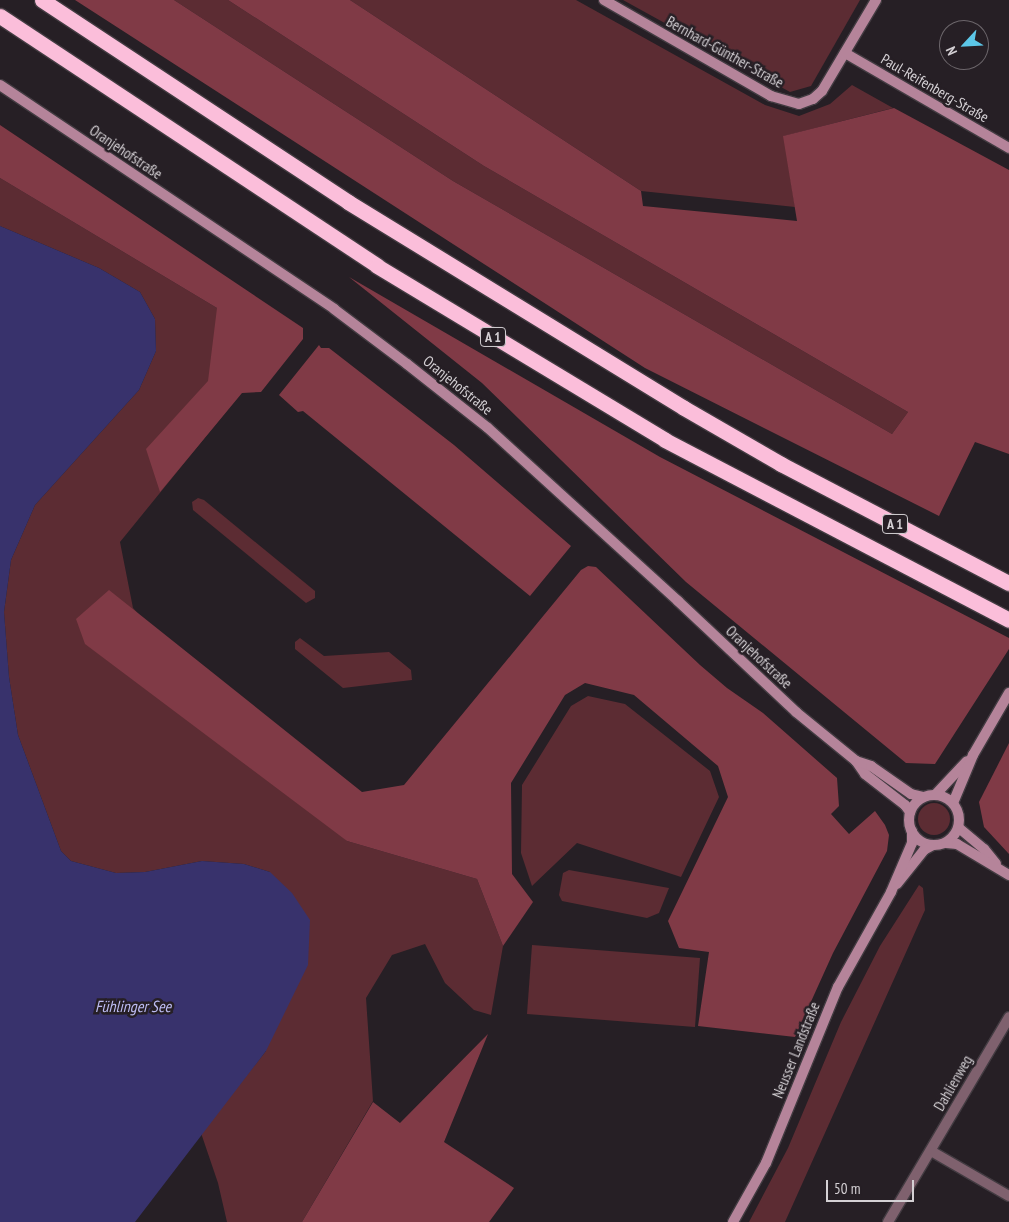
<!DOCTYPE html>
<html>
<head>
<meta charset="utf-8">
<style>
	body { margin:0 }
	#map { position:relative; width:1009px; height:1222px; overflow:hidden; background:#261f25; font-family:"PT Sans Narrow",sans-serif }
	div>[style] { position:absolute }
	.green>* { inset:0; background:#5c2c33 }
	.round { border-radius:50% }
	.forest>* { inset:0; background:#803a46 }
	.water>* { inset:0; background:#38326c }
	.roads { filter:drop-shadow(1px 0 #423b41) drop-shadow(-1px 0 #423b41) drop-shadow(0 1px #423b41) drop-shadow(0 -1px #423b41) }
	.street>* { height:10px; margin:-5px; padding:0 5px; transform-origin:5px; border-radius:5px; background:#7f616e }
	.secondary>* { height:10px; margin:-5px; padding:0 5px; transform-origin:5px; border-radius:5px; background:#b5849a }
	.secondary>.ring { margin:-5px; padding:0; box-sizing:content-box; background:none; border:10px solid #b5849a; border-radius:50% }
	.highway>* { height:15px; margin:-7.5px; padding:0 7.5px; transform-origin:7.5px; border-radius:7.5px; background:#fbbeda }
	span { translate:-50% -50%; white-space:nowrap; text-align:center; line-height:1.15; -webkit-text-stroke:5px #261f25; paint-order:stroke }
	.shield-label span { padding:1px 4px; background:#261f25; border:1px solid; border-radius:4px; -webkit-text-stroke-width:0 }
	.shield-label { font-size:14px; color:#d4d0d4; font-weight:700 }
	.street-label { font-size:15px; color:#d4d0d4 }
	.water-label { font-size:16px; color:#bdbcf3; font-style:italic }
	.north { position:absolute; left:939px; top:20px; width:50px; height:50px; box-sizing:border-box; background:#261f25; border:1px solid #6c666b; border-radius:50%; rotate:245deg; font-size:14px; font-weight:700; line-height:20px; text-align:center; color:#d4d0d4 }
	.north::after { content:''; display:block; margin:auto; width:18px; height:22px; background:#5cc7e8; clip-path:polygon(50% 0,100% 100%,50% 72%,0 100%) }
	.scale { position:absolute; left:826px; top:1180px; width:88px; height:22px; box-sizing:border-box; border:2px solid #d4d0d4; border-top:0; padding-left:6px; font-size:15px; line-height:18px; white-space:nowrap; color:#d4d0d4; -webkit-text-stroke:4px #261f25; paint-order:stroke }
</style>
</head>
<body>
<div id="map">
	<div class="green">
		<i style="clip-path:polygon(174px 0,228px 0,484px 166px,908px 412px,892px 434px,453px 181px)"></i>
		<i style="clip-path:polygon(350px 0,576px 0,765px 105px,799px 116px,830px 104px,852px 85px,893px 108px,784px 136px,795px 207px,641px 191px)"></i>
		<i style="clip-path:polygon(623px 0,860px 0,811px 86px,790px 92px)"></i>
		<i style="clip-path:polygon(0 178px,217px 308px,242px 392px,120px 542px,133px 608px,347px 841px,477px 879px,503px 946px,491px 1015px,474px 1010px,445px 983px,425px 944px,392px 955px,366px 998px,373px 1101px,302px 1222px,227px 1222px,218px 1183px,201px 1133px,266px 1051px,270px 872px,244px 864px,202px 861px,145px 872px,116px 873px,71px 861px,61px 851px,18px 735px,9px 677px,4px 612px,11px 560px,35px 505px,139px 390px,156px 351px,155px 319px,140px 292px,99px 268px,0 226px)"></i>
		<i style="clip-path:polygon(198px 498px,204px 500px,315px 591px,315px 598px,306px 603px,193px 510px,192px 502px)"></i>
		<i style="clip-path:polygon(300px 638px,324px 656px,389px 652px,411px 670px,412px 680px,343px 688px,295px 649px,295px 642px)"></i>
		<i style="clip-path:polygon(588px 696px,625px 704px,710px 771px,719px 797px,681px 877px,577px 843px,532px 886px,521px 853px,522px 785px,571px 706px)"></i>
		<i class="round" style="left:918px;top:803px;width:32px;height:32px"></i>
		<i style="clip-path:polygon(569px 870px,669px 888px,659px 913px,647px 918px,562px 901px,559px 895px,563px 873px)"></i>
		<i style="clip-path:polygon(919px 885px,923px 888px,925px 910px,785px 1222px,749px 1222px,788px 1148px,841px 1022px,880px 946px)"></i>
		<i style="clip-path:polygon(532px 945px,700px 958px,695px 1027px,527px 1014px)"></i>
	</div>
	<div class="forest">
		<i style="clip-path:polygon(75px 0,174px 0,453px 181px,892px 434px,908px 412px,484px 166px,228px 0,350px 0,641px 191px,643px 206px,797px 221px,783px 136px,894px 108px,1009px 170px,1009px 454px,975px 442px,939px 516px,645px 368px)"></i>
		<i style="clip-path:polygon(0 125px,303px 328px,303px 339px,261px 392px,242px 393px,160px 492px,146px 449px,208px 381px,217px 308px,0 178px)"></i>
		<i style="clip-path:polygon(349px 277px,660px 457px,1009px 638px,1009px 649px,935px 764px,906px 763px,686px 582px,482px 383px)"></i>
		<i style="clip-path:polygon(319px 345px,321px 348px,329px 348px,454px 445px,571px 546px,530px 596px,303px 411px,298px 412px,279px 395px)"></i>
		<i style="clip-path:polygon(588px 566px,596px 567px,700px 665px,727px 688px,763px 713px,837px 778px,839px 806px,831px 814px,849px 834px,875px 811px,885px 825px,889px 835px,887px 851px,833px 953px,795px 1037px,698px 1026px,709px 952px,679px 948px,668px 921px,728px 797px,718px 766px,634px 695px,585px 683px,565px 695px,511px 783px,512px 874px,533px 902px,503px 946px,477px 879px,347px 841px,85px 644px,76px 619px,109px 590px,362px 792px,404px 785px,581px 570px)"></i>
		<i style="clip-path:polygon(1009px 743px,1009px 854px,984px 827px,979px 802px)"></i>
		<i style="clip-path:polygon(488px 1034px,444px 1142px,514px 1188px,489px 1222px,302px 1222px,373px 1102px,400px 1123px)"></i>
	</div>
	<div class="water">
		<i style="clip-path:polygon(0 226px,99px 268px,140px 292px,155px 319px,156px 351px,139px 390px,35px 505px,11px 560px,4px 612px,9px 677px,18px 735px,61px 851px,71px 861px,116px 873px,145px 872px,202px 861px,244px 864px,270px 872px,292px 893px,310px 920px,308px 965px,266px 1051px,135px 1222px,0 1222px)"></i>
	</div>
	<div class="roads">
		<div class="street">
			<i style="left:931px;top:1151px;width:90px;rotate:30deg"></i>
			<i style="left:888px;top:1222px;width:238px;rotate:-59.4deg"></i>
		</div>
		<div class="secondary">
			<i style="left:604px;top:0;width:193px;rotate:29.9deg"></i>
			<i style="left:771px;top:96px;width:29px;rotate:16deg"></i>
			<i style="left:799px;top:104px;width:15px;rotate:-20deg"></i>
			<i style="left:813px;top:99px;width:12px;rotate:-42deg"></i>
			<i style="left:822px;top:91px;width:106px;rotate:-59.3deg"></i>
			<i style="left:845px;top:53px;width:190px;rotate:30.1deg"></i>
			<i style="left:0;top:85px;width:402px;rotate:33.8deg"></i>
			<i style="left:334px;top:309px;width:91px;rotate:37deg"></i>
			<i style="left:407px;top:364px;width:103px;rotate:38.3deg"></i>
			<i style="left:488px;top:428px;width:257px;rotate:42.3deg"></i>
			<i style="left:678px;top:601px;width:162px;rotate:43.2deg"></i>
			<i style="left:796px;top:712px;width:77px;rotate:39.2deg"></i>
			<i style="left:856px;top:761px;width:16px;rotate:55deg"></i>
			<i style="left:865px;top:774px;width:51px;rotate:37.8deg"></i>
			<i style="left:905px;top:805px;width:9px;rotate:54deg"></i>
			<i style="left:856px;top:761px;width:16px;rotate:18deg"></i>
			<i style="left:871px;top:766px;width:49px;rotate:35deg"></i>
			<i style="left:911px;top:794px;width:12px;rotate:14deg"></i>
			<i style="left:936px;top:794px;width:45px;rotate:-46.8deg"></i>
			<i class="ring" style="left:909px;top:795px;width:40px;height:40px"></i>
			<i style="left:953px;top:803px;width:52px;rotate:-67.4deg"></i>
			<i style="left:973px;top:755px;width:72px;rotate:-59.9deg"></i>
			<i style="left:959px;top:828px;width:33px;rotate:40deg"></i>
			<i style="left:984px;top:849px;width:19px;rotate:51deg"></i>
			<i style="left:946px;top:843px;width:11px;rotate:5deg"></i>
			<i style="left:957px;top:844px;width:61px;rotate:30.8deg"></i>
			<i style="left:897px;top:884px;width:43px;rotate:-51.5deg"></i>
			<i style="left:924px;top:850px;width:10px;rotate:-29deg"></i>
			<i style="left:733px;top:1222px;width:68px;rotate:-60.8deg"></i>
			<i style="left:766px;top:1163px;width:190px;rotate:-67.8deg"></i>
			<i style="left:838px;top:987px;width:109px;rotate:-60.8deg"></i>
			<i style="left:891px;top:892px;width:53px;rotate:-66.8deg"></i>
			<i style="left:912px;top:843px;width:12px;rotate:-90deg"></i>
		</div>
		<div class="highway">
			<i style="left:42px;top:0;width:367px;rotate:33.4deg"></i>
			<i style="left:348px;top:202px;width:394px;rotate:31.5deg"></i>
			<i style="left:684px;top:408px;width:112px;rotate:30deg"></i>
			<i style="left:781px;top:464px;width:257px;rotate:27.6deg"></i>
			<i style="left:0;top:16px;width:452px;rotate:33.5deg"></i>
			<i style="left:377px;top:266px;width:336px;rotate:31.1deg"></i>
			<i style="left:665px;top:440px;width:388px;rotate:27.6deg"></i>
		</div>
	</div>
	<div class="shield-label">
		<span style="left:493px;top:337px">A 1</span>
		<span style="left:895px;top:524px">A 1</span>
	</div>
	<div class="street-label">
		<span style="left:725px;top:52px;rotate:29deg">Bernhard-Günther-Straße</span>
		<span style="left:935px;top:88px;rotate:30deg">Paul-Reifenberg-Straße</span>
		<span style="left:126px;top:152px;rotate:34deg">Oranjehofstraße</span>
		<span style="left:458px;top:385px;rotate:39deg">Oranjehofstraße</span>
		<span style="left:759px;top:657px;rotate:43deg">Oranjehofstraße</span>
		<span style="left:796px;top:1050px;rotate:-68deg">Neusser Landstraße</span>
		<span style="left:953px;top:1083px;rotate:-60deg">Dahlienweg</span>
	</div>
	<div class="water-label">
		<span style="left:133px;top:1006px">Fühlinger See</span>
	</div>
	<div class="north">N</div>
	<div class="scale">50 m</div>
</div>
</body>
</html>
